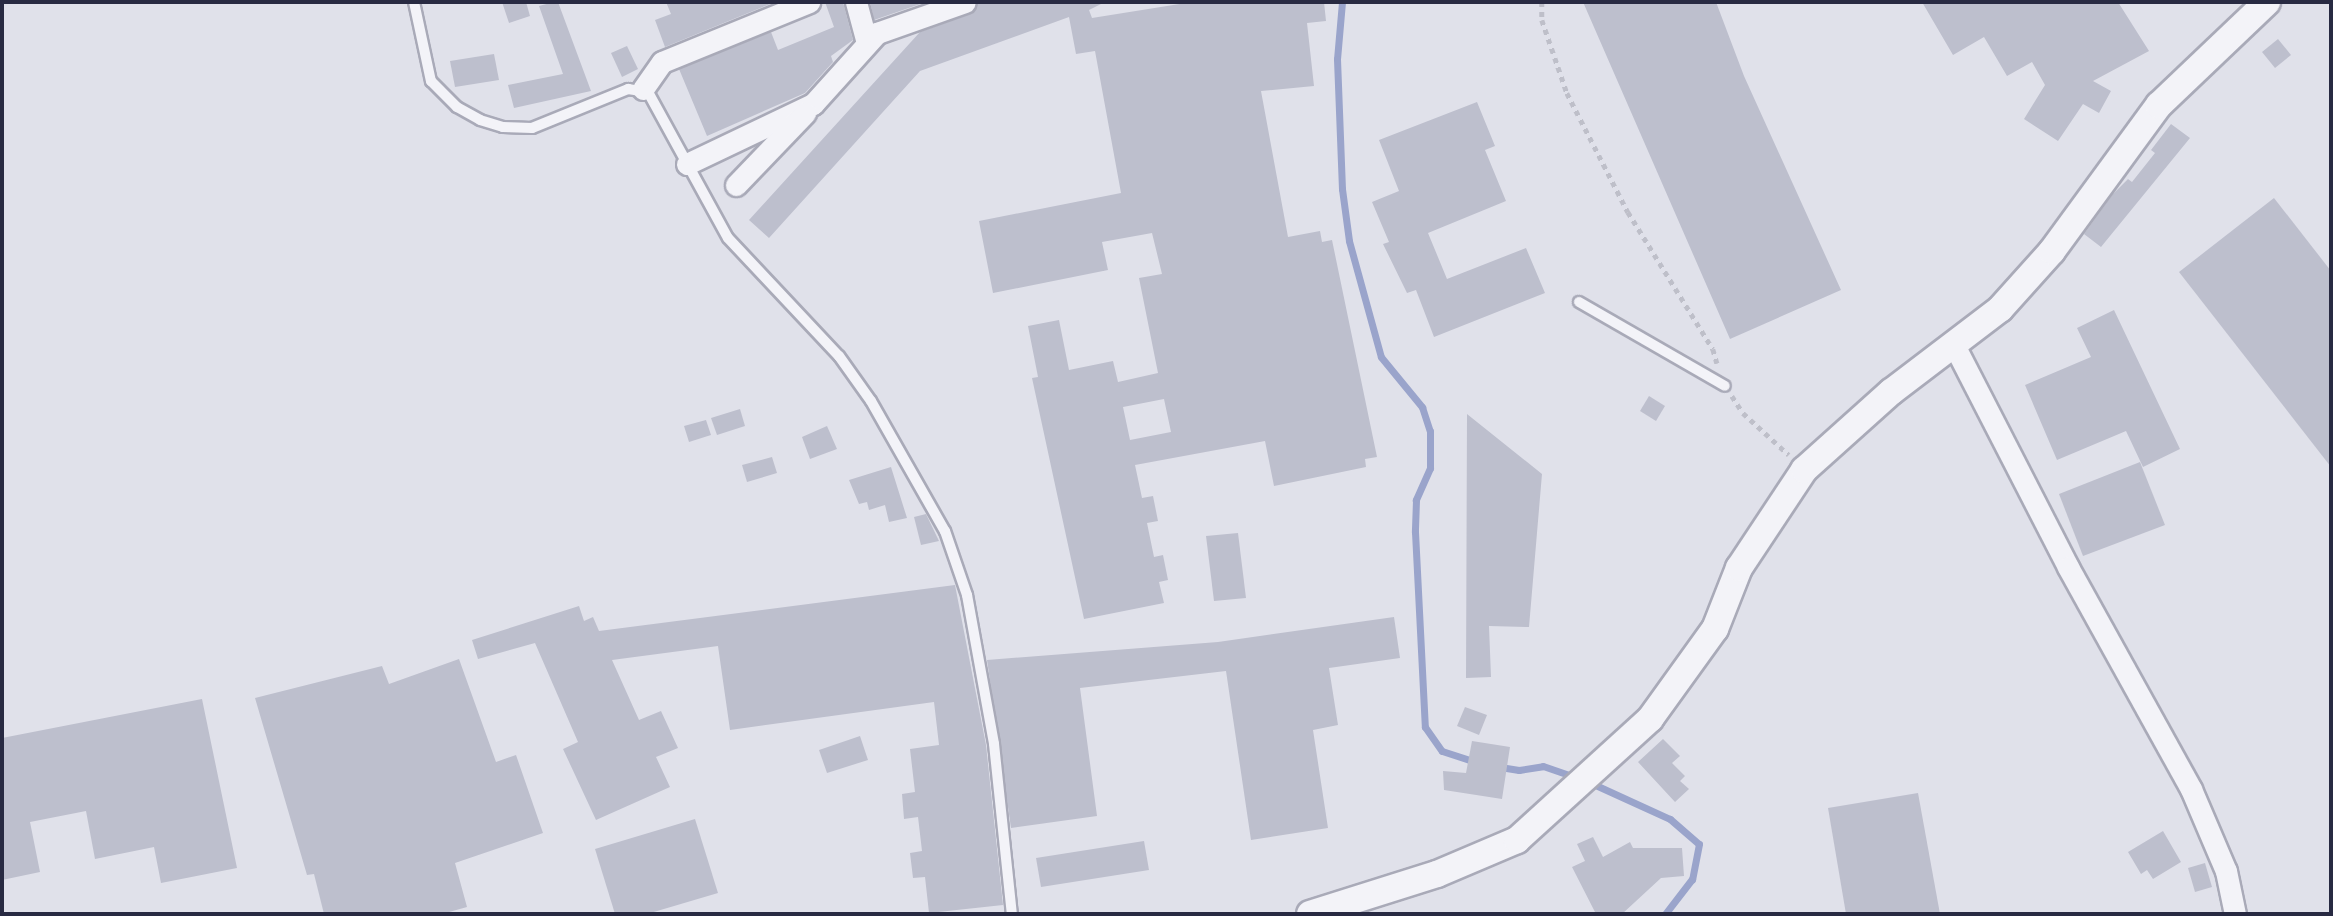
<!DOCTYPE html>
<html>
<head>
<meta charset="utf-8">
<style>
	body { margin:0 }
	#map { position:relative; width:2333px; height:916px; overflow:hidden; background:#e0e1ea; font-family:"Noto Sans",sans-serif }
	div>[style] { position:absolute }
	.stream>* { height:7px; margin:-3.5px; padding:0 3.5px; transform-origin:3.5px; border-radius:3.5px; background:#9aa4cb }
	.building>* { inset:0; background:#bdbfcd }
	.path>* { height:4.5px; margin-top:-2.25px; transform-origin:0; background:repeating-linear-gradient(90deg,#bebfc9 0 5px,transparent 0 10px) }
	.roads { filter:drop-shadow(2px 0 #a9aab8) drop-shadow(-2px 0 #a9aab8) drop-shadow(0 2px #a9aab8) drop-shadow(0 -2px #a9aab8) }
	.service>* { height:10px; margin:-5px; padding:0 5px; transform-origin:5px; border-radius:5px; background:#f3f3f8 }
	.minor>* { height:21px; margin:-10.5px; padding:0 10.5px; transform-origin:10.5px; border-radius:10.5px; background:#f3f3f8 }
	.tertiary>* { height:26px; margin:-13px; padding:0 13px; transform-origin:13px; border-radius:13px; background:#f3f3f8 }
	span { translate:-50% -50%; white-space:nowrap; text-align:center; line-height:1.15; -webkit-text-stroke:6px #f0f1f7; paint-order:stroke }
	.frame { position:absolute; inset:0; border:4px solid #282a42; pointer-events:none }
</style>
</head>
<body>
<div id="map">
	<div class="stream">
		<i style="left:1342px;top:2px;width:57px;rotate:95deg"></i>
		<i style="left:1337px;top:59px;width:130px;rotate:87.8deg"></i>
		<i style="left:1342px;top:189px;width:52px;rotate:82.3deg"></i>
		<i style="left:1349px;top:241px;width:120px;rotate:74.6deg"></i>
		<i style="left:1381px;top:357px;width:65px;rotate:50.6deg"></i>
		<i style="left:1422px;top:407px;width:25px;rotate:72deg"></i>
		<i style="left:1430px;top:431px;width:37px;rotate:90deg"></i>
		<i style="left:1430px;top:468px;width:35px;rotate:114deg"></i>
		<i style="left:1416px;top:500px;width:32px;rotate:92deg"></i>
		<i style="left:1415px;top:532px;width:195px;rotate:87.1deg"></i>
		<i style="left:1425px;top:727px;width:29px;rotate:55deg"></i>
		<i style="left:1442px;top:751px;width:35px;rotate:18deg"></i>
		<i style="left:1500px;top:767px;width:19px;rotate:9deg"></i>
		<i style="left:1519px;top:770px;width:24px;rotate:-9deg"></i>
		<i style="left:1543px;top:766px;width:36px;rotate:19deg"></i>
		<i style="left:1591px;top:783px;width:87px;rotate:24.5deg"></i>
		<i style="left:1670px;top:819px;width:38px;rotate:41deg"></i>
		<i style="left:1699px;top:844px;width:36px;rotate:101deg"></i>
		<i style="left:1692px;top:879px;width:44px;rotate:127.6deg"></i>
	</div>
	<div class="building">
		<i style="clip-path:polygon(502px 2px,526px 2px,530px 16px,509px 23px)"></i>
		<i style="clip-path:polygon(554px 2px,558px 2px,591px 91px,514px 108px,508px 85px,563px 74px,539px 6px)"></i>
		<i style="clip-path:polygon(666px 2px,775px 2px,665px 47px,655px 20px,671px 14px)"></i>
		<i style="clip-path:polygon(825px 2px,843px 2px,853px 40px,831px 56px,833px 62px,805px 93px,707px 136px,679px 69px,771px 32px,778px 50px,834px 27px)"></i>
		<i style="clip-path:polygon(870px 2px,926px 2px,874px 20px)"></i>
		<i style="clip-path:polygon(evenodd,978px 2px,1105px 2px,1089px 10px,1092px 18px,1192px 2px,1324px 2px,1326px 21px,1307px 23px,1314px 86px,1261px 91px,1288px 237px,1320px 231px,1322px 242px,1332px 240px,1377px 457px,1365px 459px,1366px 467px,1274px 486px,1265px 441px,1135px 465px,1142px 498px,1153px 496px,1158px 521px,1147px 523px,1154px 557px,1163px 555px,1168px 580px,1159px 582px,1164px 603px,1084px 619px,1032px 378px,1038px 377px,1028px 326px,1059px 320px,1069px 370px,1113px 361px,1118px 382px,1158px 373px,1139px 278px,1162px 274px,1152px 233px,1102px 242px,1108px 270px,993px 293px,979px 221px,1121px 193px,1095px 51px,1076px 54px,1069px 17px,920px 71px,769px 238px,749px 220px,920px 32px,970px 14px,978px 2px,1164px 399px,1171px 432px,1130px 440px,1123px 407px,1164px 399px)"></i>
		<i style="clip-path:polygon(1583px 2px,1716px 2px,1744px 76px,1841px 290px,1730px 339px)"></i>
		<i style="clip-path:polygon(1922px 2px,2118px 2px,2149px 51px,2093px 81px,2111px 91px,2099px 113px,2083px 104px,2058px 141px,2024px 119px,2045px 85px,2032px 62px,2007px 76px,1984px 37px,1953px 55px)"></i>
		<i style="clip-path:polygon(2278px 39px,2291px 55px,2275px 68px,2262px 52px)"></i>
		<i style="clip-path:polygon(627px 46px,638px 69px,622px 77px,611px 53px)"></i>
		<i style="clip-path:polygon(494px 54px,499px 80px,455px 87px,450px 61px)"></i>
		<i style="clip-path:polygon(1477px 102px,1495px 146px,1485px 150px,1506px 201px,1428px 233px,1447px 279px,1526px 248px,1545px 293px,1434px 337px,1416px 290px,1407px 293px,1383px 244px,1389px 242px,1372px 202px,1399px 191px,1379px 140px)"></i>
		<i style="clip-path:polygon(2171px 124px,2190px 138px,2101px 247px,2084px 234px,2113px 194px,2128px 179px,2132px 182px,2155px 153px,2151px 150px)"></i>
		<i style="clip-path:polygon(2274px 198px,2331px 271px,2331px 467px,2179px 272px)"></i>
		<i style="clip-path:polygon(2114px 310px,2180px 449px,2143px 467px,2126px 431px,2057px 460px,2025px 385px,2091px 357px,2077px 328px)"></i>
		<i style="clip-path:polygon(1649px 396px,1665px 406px,1656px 421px,1640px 411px)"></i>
		<i style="clip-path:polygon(740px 409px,745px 426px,717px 435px,711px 418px)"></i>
		<i style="clip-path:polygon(1467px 414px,1542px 474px,1529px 627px,1489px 626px,1491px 677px,1466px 678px)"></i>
		<i style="clip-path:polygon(706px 420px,711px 435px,689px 442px,684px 426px)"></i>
		<i style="clip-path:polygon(827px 426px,837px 449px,810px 459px,802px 437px)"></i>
		<i style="clip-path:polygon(772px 457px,777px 473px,747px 482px,742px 465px)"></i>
		<i style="clip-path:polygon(2140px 462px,2165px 525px,2083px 556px,2059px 494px)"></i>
		<i style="clip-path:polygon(891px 467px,907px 518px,889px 522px,885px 505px,869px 510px,867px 502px,859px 504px,849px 480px)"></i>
		<i style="clip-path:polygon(926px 514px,939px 541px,921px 545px,914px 517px)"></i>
		<i style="clip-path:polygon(1238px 533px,1246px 598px,1214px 601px,1206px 536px)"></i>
		<i style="clip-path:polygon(955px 585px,986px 745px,1003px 905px,929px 913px,925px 877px,913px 878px,910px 853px,922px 851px,918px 817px,904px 819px,902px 794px,915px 792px,910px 749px,939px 745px,934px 702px,730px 730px,718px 646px,612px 660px,639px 720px,661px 711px,678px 748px,656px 757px,670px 787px,596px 820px,563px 749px,578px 742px,535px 643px,478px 659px,472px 640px,579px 606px,584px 621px,593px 617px,599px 631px)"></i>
		<i style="clip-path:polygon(1394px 617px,1400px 658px,1329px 668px,1338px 725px,1313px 730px,1328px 828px,1251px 840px,1226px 671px,1080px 688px,1097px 816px,1011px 828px,987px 660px,1218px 642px)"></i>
		<i style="clip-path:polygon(459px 659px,496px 762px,516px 755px,543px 833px,455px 863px,467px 907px,442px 914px,324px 914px,314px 874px,307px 875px,255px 698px,382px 666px,389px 684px)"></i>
		<i style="clip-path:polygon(202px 699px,237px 868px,161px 883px,154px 847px,95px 859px,86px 811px,30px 822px,40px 872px,2px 880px,2px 738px)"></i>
		<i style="clip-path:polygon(1465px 707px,1487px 715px,1479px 735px,1457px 726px)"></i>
		<i style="clip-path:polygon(860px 736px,868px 760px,827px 773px,819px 750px)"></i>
		<i style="clip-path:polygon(1663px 739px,1680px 756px,1672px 763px,1685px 776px,1680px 781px,1689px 789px,1675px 802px,1638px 762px)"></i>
		<i style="clip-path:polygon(1472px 741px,1510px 747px,1502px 799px,1444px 790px,1443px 771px,1466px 773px)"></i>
		<i style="clip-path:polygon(1918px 793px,1940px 914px,1846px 914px,1828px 808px)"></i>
		<i style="clip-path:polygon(695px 819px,718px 893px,647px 914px,615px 914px,595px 849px)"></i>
		<i style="clip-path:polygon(2163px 831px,2181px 862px,2153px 879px,2147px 870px,2141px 874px,2128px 852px)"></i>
		<i style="clip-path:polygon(1593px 837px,1603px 857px,1630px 842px,1633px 848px,1682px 848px,1684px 876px,1661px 878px,1622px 914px,1596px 914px,1572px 867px,1585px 861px,1577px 844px)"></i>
		<i style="clip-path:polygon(1144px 841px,1149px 870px,1041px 887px,1036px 858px)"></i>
		<i style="clip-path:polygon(2205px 863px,2212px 887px,2195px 892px,2188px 868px)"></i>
	</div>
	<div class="path">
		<i style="left:1542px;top:2px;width:18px;rotate:90deg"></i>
		<i style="left:1542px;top:20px;width:77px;rotate:71.1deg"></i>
		<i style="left:1567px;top:93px;width:134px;rotate:62.9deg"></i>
		<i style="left:1628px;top:212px;width:161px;rotate:58.2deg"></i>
		<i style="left:1713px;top:349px;width:15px;rotate:74deg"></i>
		<i style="left:1732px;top:396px;width:20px;rotate:57deg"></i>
		<i style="left:1743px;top:413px;width:62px;rotate:42.4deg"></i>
	</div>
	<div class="roads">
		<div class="service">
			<i style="left:414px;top:2px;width:81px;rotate:77.9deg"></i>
			<i style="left:431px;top:81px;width:37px;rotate:45deg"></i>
			<i style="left:457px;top:107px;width:26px;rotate:29deg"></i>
			<i style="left:480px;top:120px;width:24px;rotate:17deg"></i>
			<i style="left:503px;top:127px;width:29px;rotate:2deg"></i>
			<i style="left:532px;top:128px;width:104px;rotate:-22.1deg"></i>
			<i style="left:628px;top:89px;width:20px;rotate:9deg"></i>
			<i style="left:648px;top:92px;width:166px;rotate:61.3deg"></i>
			<i style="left:728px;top:238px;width:162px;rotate:46.8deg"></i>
			<i style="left:839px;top:356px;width:55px;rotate:54.6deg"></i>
			<i style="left:871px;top:401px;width:150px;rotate:60.4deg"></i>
			<i style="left:945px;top:531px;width:68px;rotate:71deg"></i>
			<i style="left:967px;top:595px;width:151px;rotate:79.7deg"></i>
			<i style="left:994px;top:744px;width:171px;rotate:84deg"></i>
			<i style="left:1579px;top:302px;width:168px;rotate:29.9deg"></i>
		</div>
		<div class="minor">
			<i style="left:856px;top:2px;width:42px;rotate:75deg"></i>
			<i style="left:643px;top:89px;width:33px;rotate:-55deg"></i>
			<i style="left:662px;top:62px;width:159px;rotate:-22.2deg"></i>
			<i style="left:687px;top:164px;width:140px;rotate:-25.5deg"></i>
			<i style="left:813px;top:104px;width:96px;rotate:-48deg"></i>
			<i style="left:877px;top:33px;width:93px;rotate:-19.4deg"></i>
			<i style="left:736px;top:185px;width:100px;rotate:-46.2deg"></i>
			<i style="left:1955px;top:347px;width:247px;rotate:62.8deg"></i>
			<i style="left:2068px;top:567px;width:254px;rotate:61deg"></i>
			<i style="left:2191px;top:789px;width:89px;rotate:66.9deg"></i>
			<i style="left:2226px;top:871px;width:44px;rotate:78.2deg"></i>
		</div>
		<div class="tertiary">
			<i style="left:1310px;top:914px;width:133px;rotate:-17.5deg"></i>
			<i style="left:1437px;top:874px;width:87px;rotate:-23deg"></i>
			<i style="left:1517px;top:840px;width:180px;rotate:-42.3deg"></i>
			<i style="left:1650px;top:719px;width:111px;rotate:-54.2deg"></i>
			<i style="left:1715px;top:629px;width:66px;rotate:-68.5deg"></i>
			<i style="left:1739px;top:568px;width:118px;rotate:-56.4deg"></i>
			<i style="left:1804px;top:470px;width:117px;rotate:-41.9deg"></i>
			<i style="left:1891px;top:392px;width:137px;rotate:-37.3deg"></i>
			<i style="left:2000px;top:309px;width:78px;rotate:-48.1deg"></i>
			<i style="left:2052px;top:251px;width:181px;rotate:-53.8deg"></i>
			<i style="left:2159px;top:105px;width:149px;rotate:-43.6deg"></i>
		</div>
	</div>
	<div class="frame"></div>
</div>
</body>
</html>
